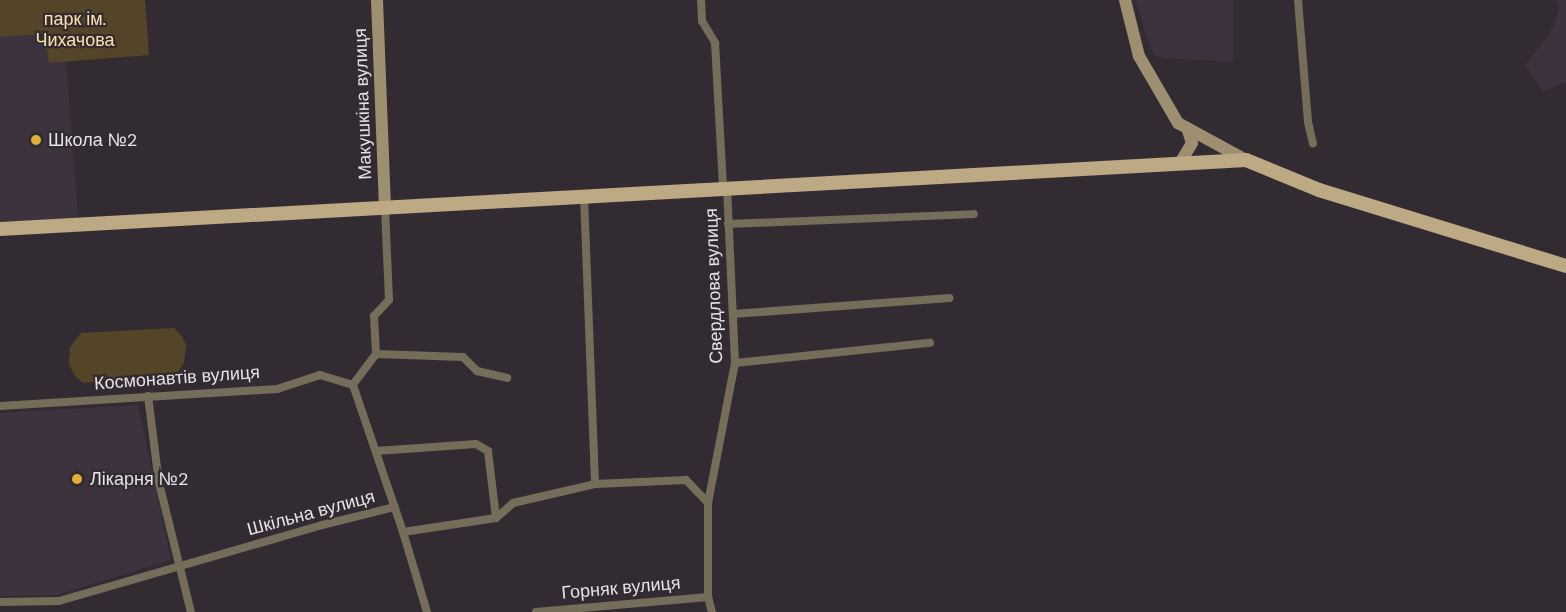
<!DOCTYPE html>
<html>
<head>
<meta charset="utf-8">
<style>
	body { margin:0 }
	#map { position:relative; width:1566px; height:612px; overflow:hidden; background:#322c32; font-family:"DM Sans",sans-serif }
	div>[style] { position:absolute }
	.built>* { inset:0; background:#3c333e }
	.green>* { inset:0; background:#544528 }
	.street>* { height:8px; margin:-4px; padding:0 4px; transform-origin:4px; border-radius:4px; background:#766c5a }
	.secondary>* { height:12px; margin:-6px; padding:0 6px; transform-origin:6px; border-radius:6px; background:#9e8f71 }
	.primary>* { height:14px; margin:-7px; padding:0 7px; transform-origin:7px; border-radius:7px; background:#bda983 }
	.dots>* { width:16px; height:16px; translate:-50% -50%; box-sizing:border-box; border:3px solid #322c32; border-radius:50% }
	span { translate:-50% -50%; white-space:nowrap; text-align:center; line-height:1.15; -webkit-text-stroke:4.5px #322c32; paint-order:stroke }
	.park-label { font-size:18px; color:#fde0a9 }
	.street-label { font-size:18px; color:#e5e1e5 }
	.poi-label { font-size:18px; color:#e5e1e5 }
	.left { translate:0 -50%; text-align:left }
</style>
</head>
<body>
<div id="map">
	<div class="built">
		<i style="clip-path:polygon(1136px 0,1233px 0,1233px 62px,1163px 58px,1154px 55px,1144px 30px)"></i>
		<i style="clip-path:polygon(1556px 0,1566px 0,1566px 82px,1543px 91px,1525px 66px,1554px 27px,1559px 7px)"></i>
		<i style="clip-path:polygon(44px 34px,49px 63px,66px 61px,78px 218px,0 222px,0 37px)"></i>
		<i style="clip-path:polygon(138px 405px,171px 560px,57px 595px,0 596px,0 413px)"></i>
	</div>
	<div class="green">
		<i style="clip-path:polygon(0 0,145px 0,149px 55px,49px 63px,44px 34px,0 37px)"></i>
		<i style="clip-path:polygon(174px 328px,182px 336px,186px 345px,184px 363px,177px 373px,83px 383px,75px 376px,69px 365px,70px 347px,81px 333px)"></i>
	</div>
	<div class="street">
		<i style="left:701px;top:0;width:21px;rotate:87deg"></i>
		<i style="left:702px;top:21px;width:26px;rotate:59deg"></i>
		<i style="left:715px;top:43px;width:145px;rotate:86.8deg"></i>
		<i style="left:1298px;top:0;width:122px;rotate:85.3deg"></i>
		<i style="left:1308px;top:122px;width:22px;rotate:77deg"></i>
		<i style="left:584px;top:196px;width:288px;rotate:87.8deg"></i>
		<i style="left:385px;top:208px;width:92px;rotate:87.5deg"></i>
		<i style="left:389px;top:300px;width:22px;rotate:133deg"></i>
		<i style="left:374px;top:316px;width:38px;rotate:87deg"></i>
		<i style="left:376px;top:354px;width:39px;rotate:127deg"></i>
		<i style="left:353px;top:385px;width:155px;rotate:71.2deg"></i>
		<i style="left:403px;top:532px;width:94px;rotate:-8.6deg"></i>
		<i style="left:496px;top:518px;width:23px;rotate:-41deg"></i>
		<i style="left:513px;top:503px;width:84px;rotate:-13deg"></i>
		<i style="left:595px;top:484px;width:91px;rotate:-2.5deg"></i>
		<i style="left:686px;top:480px;width:32px;rotate:46deg"></i>
		<i style="left:728px;top:224px;width:246px;rotate:-2.3deg"></i>
		<i style="left:733px;top:314px;width:217px;rotate:-4.2deg"></i>
		<i style="left:376px;top:354px;width:87px;rotate:2deg"></i>
		<i style="left:463px;top:357px;width:20px;rotate:45deg"></i>
		<i style="left:477px;top:371px;width:31px;rotate:13deg"></i>
		<i style="left:735px;top:363px;width:196px;rotate:-5.9deg"></i>
		<i style="left:148px;top:396px;width:88px;rotate:82.8deg"></i>
		<i style="left:159px;top:483px;width:133px;rotate:76.1deg"></i>
		<i style="left:0;top:406px;width:278px;rotate:-3.5deg"></i>
		<i style="left:277px;top:389px;width:45px;rotate:-18deg"></i>
		<i style="left:320px;top:375px;width:34px;rotate:17deg"></i>
		<i style="left:376px;top:451px;width:100px;rotate:-4deg"></i>
		<i style="left:476px;top:444px;width:14px;rotate:30deg"></i>
		<i style="left:488px;top:451px;width:67px;rotate:83.2deg"></i>
		<i style="left:403px;top:532px;width:84px;rotate:73.3deg"></i>
		<i style="left:0;top:602px;width:59px;rotate:-1deg"></i>
		<i style="left:59px;top:601px;width:274px;rotate:-16.1deg"></i>
		<i style="left:322px;top:525px;width:75px;rotate:-13.9deg"></i>
		<i style="left:536px;top:612px;width:173px;rotate:-5deg"></i>
		<i style="left:712px;top:612px;width:16px;rotate:-105deg"></i>
		<i style="left:708px;top:597px;width:94px;rotate:-90deg"></i>
		<i style="left:708px;top:503px;width:143px;rotate:-79.1deg"></i>
		<i style="left:735px;top:363px;width:176px;rotate:-92.6deg"></i>
	</div>
	<div class="secondary">
		<i style="left:377px;top:0;width:208px;rotate:87.8deg"></i>
		<i style="left:1125px;top:0;width:58px;rotate:76deg"></i>
		<i style="left:1139px;top:56px;width:78px;rotate:59.8deg"></i>
		<i style="left:1178px;top:123px;width:77px;rotate:28.6deg"></i>
		<i style="left:1180px;top:163px;width:23px;rotate:-59deg"></i>
		<i style="left:1192px;top:143px;width:16px;rotate:-108deg"></i>
	</div>
	<div class="primary">
		<i style="left:0;top:229px;width:1248px;rotate:-3.17deg"></i>
		<i style="left:1246px;top:160px;width:79px;rotate:22.3deg"></i>
		<i style="left:1319px;top:190px;width:258px;rotate:17.1deg"></i>
	</div>
	<div class="dots">
		<i style="left:36px;top:140px;background:#e3ae35"></i>
		<i style="left:77px;top:479px;background:#e3ae35"></i>
	</div>
	<div class="park-label">
		<span style="left:75px;top:30px">парк ім.<br>Чихачова</span>
	</div>
	<div class="street-label">
		<span style="left:363px;top:104px;rotate:-92deg">Макушкіна вулиця</span>
		<span style="left:714px;top:286px;rotate:-92deg">Свердлова вулиця</span>
		<span style="left:177px;top:378px;rotate:-4deg">Космонавтів вулиця</span>
		<span style="left:311px;top:513px;rotate:-15deg">Шкільна вулиця</span>
		<span style="left:621px;top:588px;rotate:-5deg">Горняк вулиця</span>
	</div>
	<div class="poi-label">
		<span class="left" style="left:48px;top:140px">Школа №2</span>
		<span class="left" style="left:90px;top:479px">Лікарня №2</span>
	</div>
</div>
</body>
</html>
